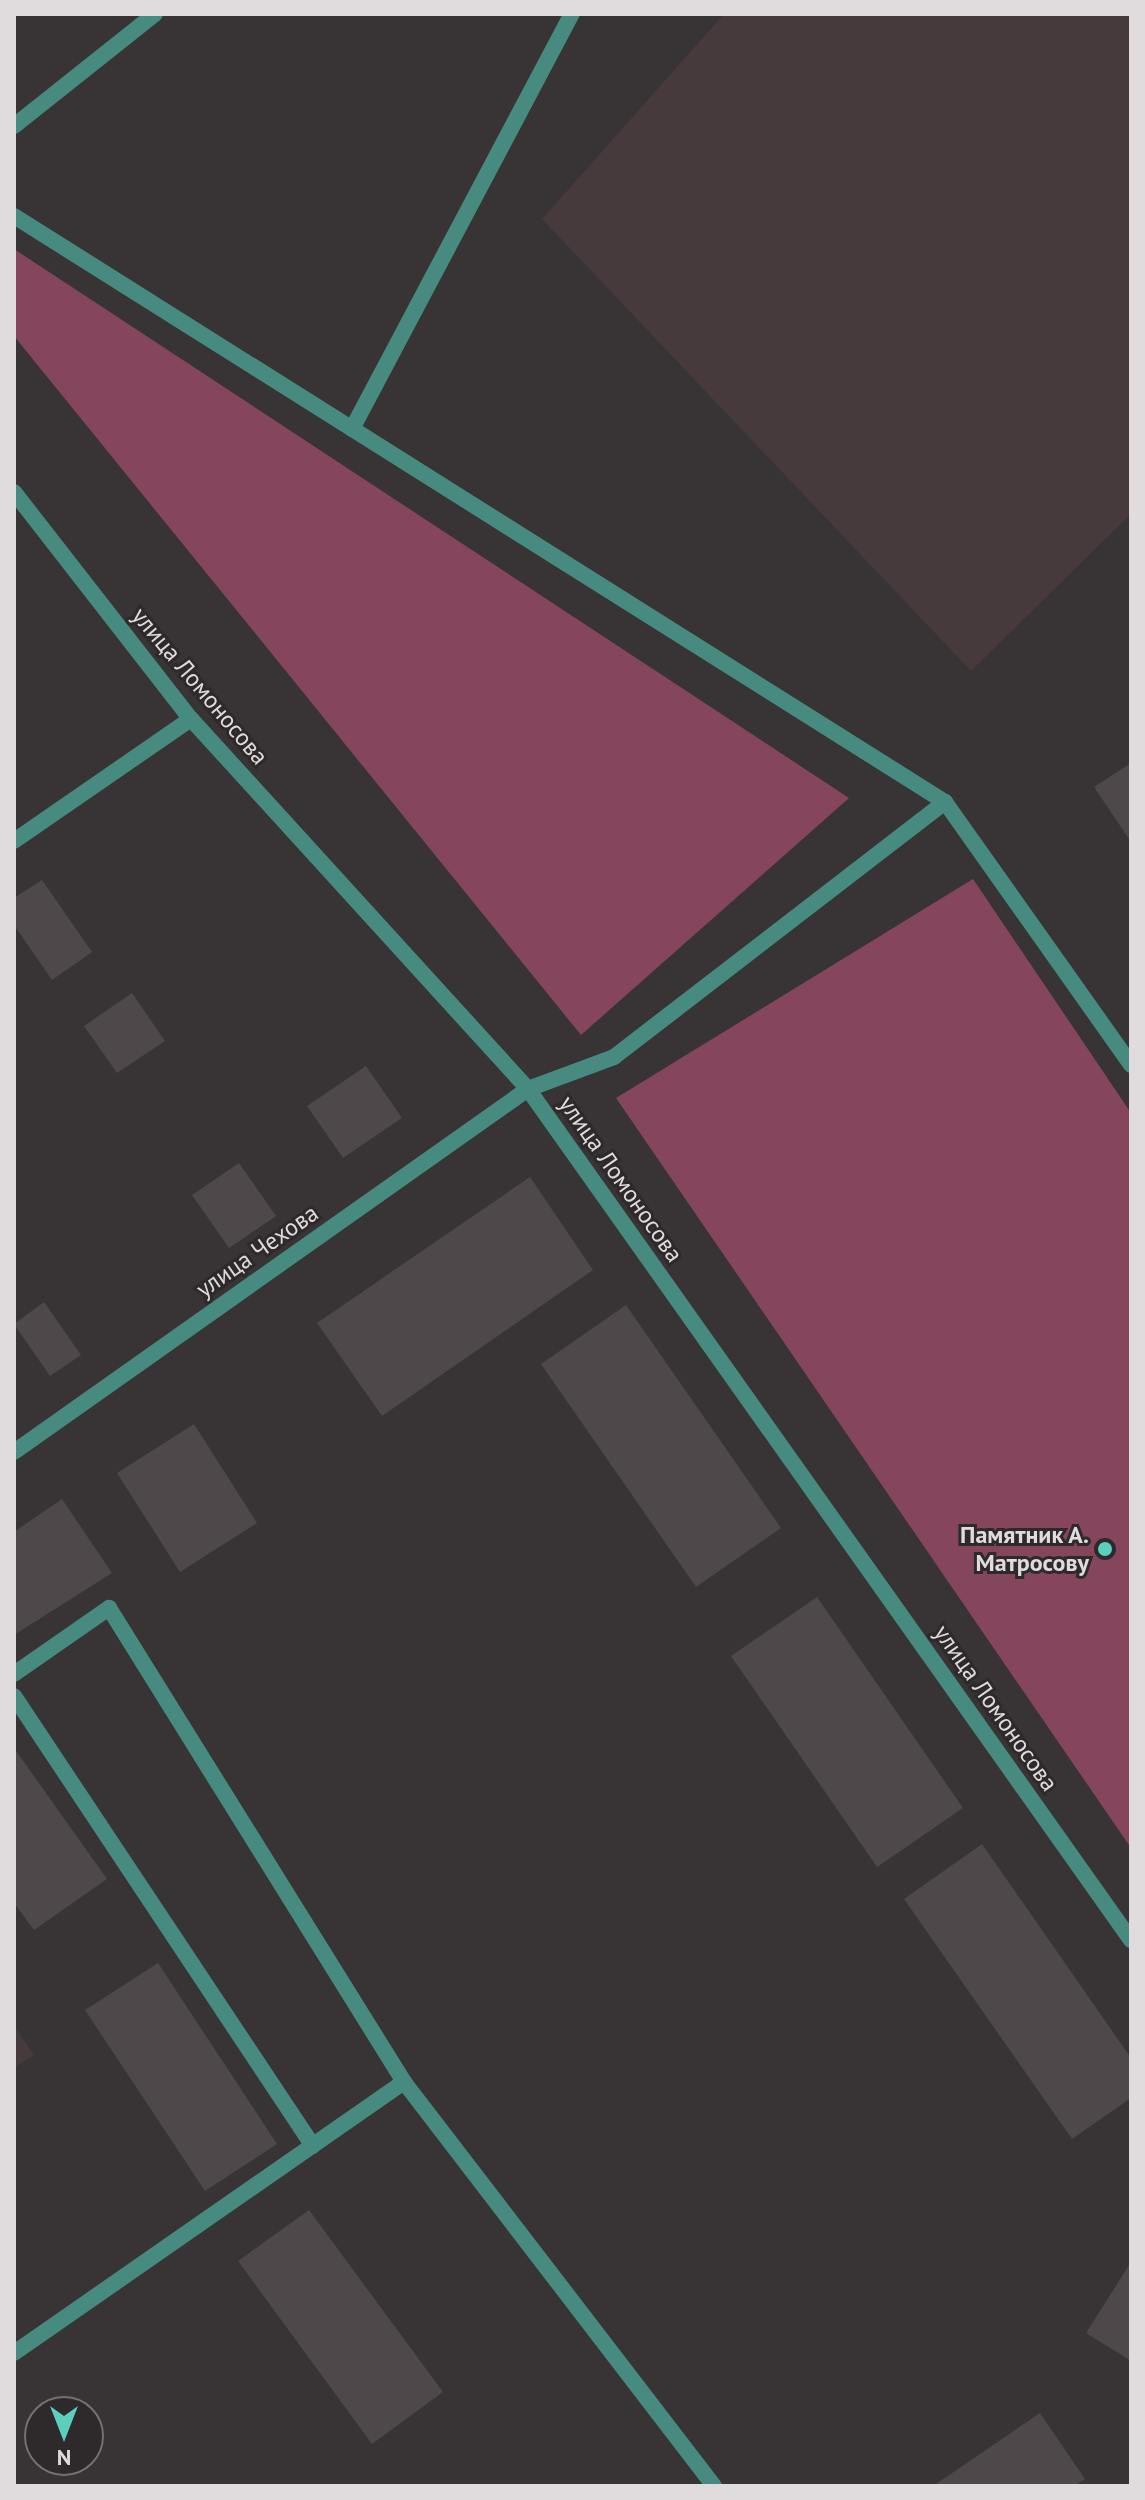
<!DOCTYPE html>
<html>
<head>
<meta charset="utf-8">
<style>
	body { margin:0 }
	#map { position:relative; width:1145px; height:2500px; overflow:hidden; background:#383335; font-family:"PT Sans",sans-serif }
	div>[style] { position:absolute }
	.built>* { inset:0; background:#463a3d }
	.green>* { inset:0; background:#85465d }
	.building>* { inset:0; background:#4e484a }
	.service>* { height:16px; margin:-8px; padding:0 8px; transform-origin:8px; border-radius:8px; background:#478b80 }
	.minor>* { height:16px; margin:-8px; padding:0 8px; transform-origin:8px; border-radius:8px; background:#478b80 }
	.tertiary>* { height:16px; margin:-8px; padding:0 8px; transform-origin:8px; border-radius:8px; background:#478b80 }
	.dots>* { width:22px; height:22px; translate:-50% -50%; box-sizing:border-box; border:4px solid #2e292b; border-radius:50% }
	span { translate:-50% -50%; white-space:nowrap; text-align:center; line-height:1.15; -webkit-text-stroke:6px #2e292b; paint-order:stroke }
	.street-label { font-size:24px; color:#e0dcdd }
	.poi-label { font-size:24px; color:#e0dcdd; font-weight:700 }
	.right { translate:-100% -50%; text-align:right }
	.frame { position:absolute; inset:0; border:16px solid #e0dcdd; pointer-events:none }
	.north { position:absolute; left:24px; top:2396px; width:80px; height:80px; box-sizing:border-box; background:#2e292b; border:2px solid #757172; border-radius:50%; rotate:180deg; font-size:22px; font-weight:700; line-height:32px; text-align:center; color:#e0dcdd }
	.north::after { content:''; display:block; margin:auto; width:28px; height:36px; background:#5bcebc; clip-path:polygon(50% 0,100% 100%,50% 72%,0 100%) }
</style>
</head>
<body>
<div id="map">
	<div class="built">
		<i style="clip-path:polygon(724px 14px,1131px 14px,1131px 514px,971px 671px,542px 219px)"></i>
		<i style="clip-path:polygon(14px 2026px,34px 2055px,14px 2068px)"></i>
	</div>
	<div class="green">
		<i style="clip-path:polygon(14px 249px,849px 798px,581px 1035px,14px 336px)"></i>
		<i style="clip-path:polygon(973px 879px,1131px 1113px,1131px 1848px,616px 1098px)"></i>
	</div>
	<div class="building">
		<i style="clip-path:polygon(1131px 763px,1131px 842px,1094px 787px)"></i>
		<i style="clip-path:polygon(42px 880px,92px 952px,52px 980px,14px 925px,14px 898px)"></i>
		<i style="clip-path:polygon(132px 993px,165px 1041px,117px 1073px,84px 1026px)"></i>
		<i style="clip-path:polygon(366px 1066px,402px 1118px,343px 1158px,307px 1106px)"></i>
		<i style="clip-path:polygon(239px 1163px,276px 1216px,229px 1248px,192px 1195px)"></i>
		<i style="clip-path:polygon(530px 1177px,593px 1270px,382px 1416px,317px 1323px)"></i>
		<i style="clip-path:polygon(44px 1302px,81px 1355px,50px 1376px,14px 1324px)"></i>
		<i style="clip-path:polygon(626px 1305px,781px 1528px,696px 1587px,541px 1364px)"></i>
		<i style="clip-path:polygon(194px 1424px,257px 1523px,180px 1572px,117px 1473px)"></i>
		<i style="clip-path:polygon(62px 1499px,112px 1573px,14px 1635px,14px 1532px)"></i>
		<i style="clip-path:polygon(817px 1597px,963px 1808px,877px 1867px,731px 1656px)"></i>
		<i style="clip-path:polygon(14px 1748px,107px 1879px,34px 1930px,14px 1903px)"></i>
		<i style="clip-path:polygon(982px 1844px,1131px 2058px,1131px 2098px,1072px 2139px,904px 1899px)"></i>
		<i style="clip-path:polygon(158px 1963px,277px 2144px,205px 2191px,85px 2010px)"></i>
		<i style="clip-path:polygon(309px 2210px,443px 2392px,372px 2444px,238px 2261px)"></i>
		<i style="clip-path:polygon(1131px 2262px,1131px 2361px,1086px 2333px)"></i>
		<i style="clip-path:polygon(1040px 2413px,1085px 2479px,1074px 2486px,933px 2486px)"></i>
	</div>
	<div class="service">
		<i style="left:14px;top:126px;width:180px;rotate:-38.5deg"></i>
		<i style="left:352px;top:429px;width:470px;rotate:-62.1deg"></i>
		<i style="left:14px;top:1674px;width:116px;rotate:-34.8deg"></i>
		<i style="left:109px;top:1608px;width:558px;rotate:58.1deg"></i>
		<i style="left:404px;top:2082px;width:509px;rotate:52.5deg"></i>
		<i style="left:14px;top:1696px;width:540px;rotate:56.4deg"></i>
		<i style="left:14px;top:2353px;width:475px;rotate:-34.8deg"></i>
	</div>
	<div class="minor">
		<i style="left:14px;top:841px;width:215px;rotate:-34.6deg"></i>
		<i style="left:14px;top:1452px;width:629px;rotate:-35.23deg"></i>
		<i style="left:528px;top:1089px;width:92px;rotate:-20.4deg"></i>
		<i style="left:614px;top:1057px;width:418px;rotate:-37.6deg"></i>
	</div>
	<div class="tertiary">
		<i style="left:14px;top:216px;width:1100px;rotate:32.19deg"></i>
		<i style="left:945px;top:802px;width:322px;rotate:54.7deg"></i>
		<i style="left:14px;top:492px;width:288px;rotate:52.1deg"></i>
		<i style="left:191px;top:719px;width:500px;rotate:47.67deg"></i>
		<i style="left:528px;top:1089px;width:1043px;rotate:54.68deg"></i>
	</div>
	<div class="dots">
		<i style="left:1105px;top:1549px;background:#5bcebc"></i>
	</div>
	<div class="street-label">
		<span style="left:200px;top:686px;rotate:50deg">улица Ломоносова</span>
		<span style="left:621px;top:1179px;rotate:55deg">улица Ломоносова</span>
		<span style="left:257px;top:1251px;rotate:-35deg">улица Чехова</span>
		<span style="left:996px;top:1708px;rotate:55deg">улица Ломоносова</span>
	</div>
	<div class="poi-label">
		<span class="right" style="left:1089px;top:1549px">Памятник А.<br>Матросову</span>
	</div>
	<div class="frame"></div>
	<div class="north">N</div>
</div>
</body>
</html>
